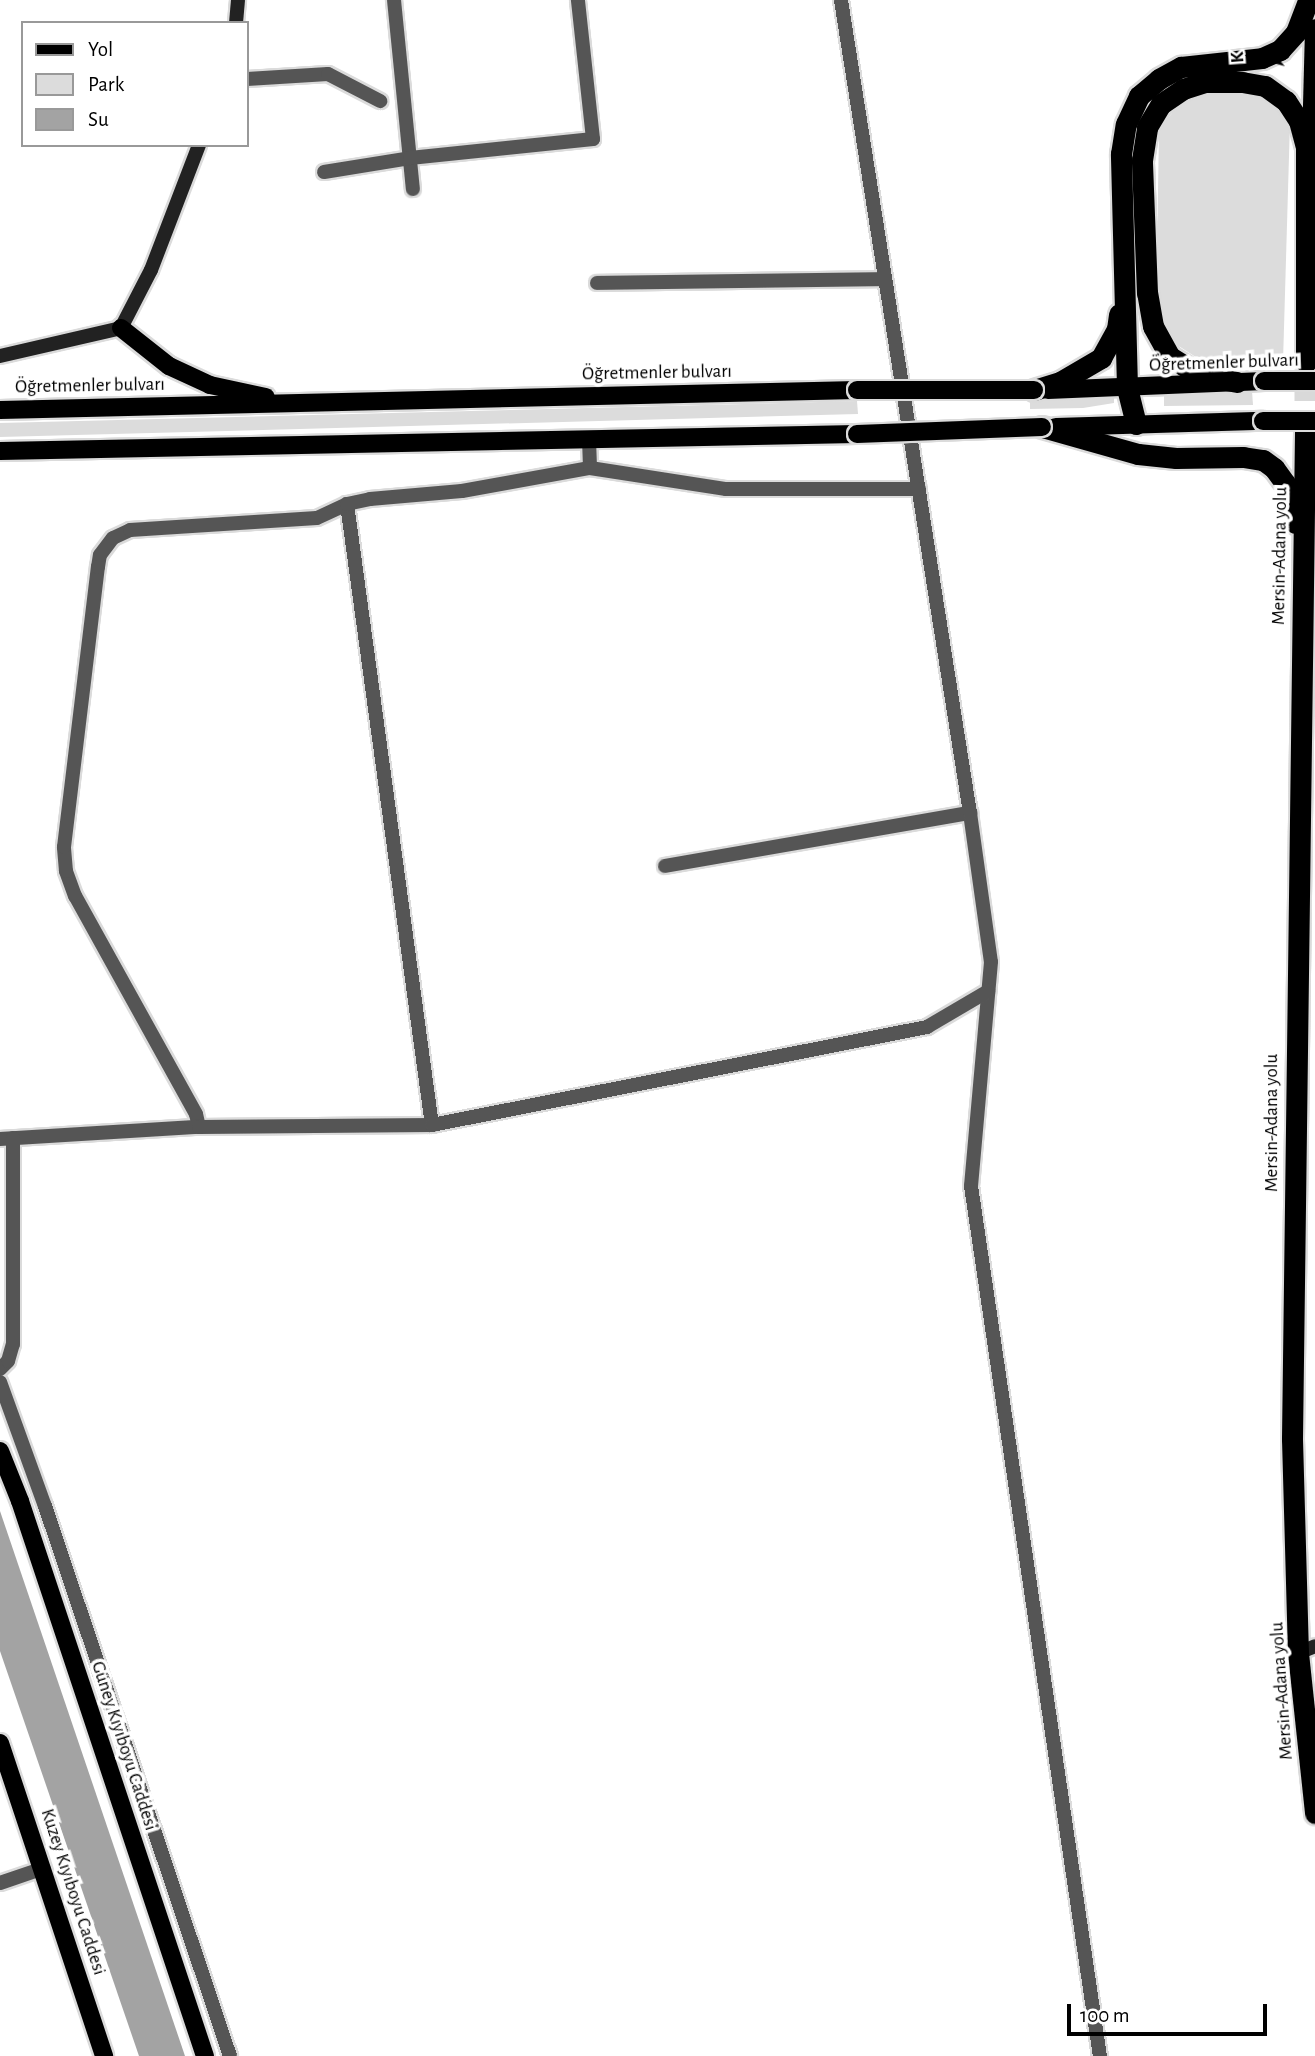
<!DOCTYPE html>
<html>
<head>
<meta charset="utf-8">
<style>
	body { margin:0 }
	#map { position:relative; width:1315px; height:2056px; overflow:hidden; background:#fff; font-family:"Alegreya Sans",sans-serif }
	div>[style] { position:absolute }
	.green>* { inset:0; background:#dcdcdc }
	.water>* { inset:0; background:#a3a3a3 }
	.highway-tunnel>* { height:21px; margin-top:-10.5px; transform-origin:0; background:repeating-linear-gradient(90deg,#d9d9d9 0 21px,transparent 0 31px) }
	.roads { filter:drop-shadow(2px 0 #dbdbdb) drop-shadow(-2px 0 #dbdbdb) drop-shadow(0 2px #dbdbdb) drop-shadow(0 -2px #dbdbdb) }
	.street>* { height:14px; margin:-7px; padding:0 7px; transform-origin:7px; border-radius:7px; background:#555 }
	.secondary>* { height:14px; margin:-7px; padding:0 7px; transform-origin:7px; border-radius:7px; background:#222 }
	.primary>* { height:18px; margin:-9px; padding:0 9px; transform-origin:9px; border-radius:9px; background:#000 }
	.highway>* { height:21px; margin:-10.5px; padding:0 10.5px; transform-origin:10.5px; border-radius:10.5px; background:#000 }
	.bridges { filter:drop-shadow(2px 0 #dbdbdb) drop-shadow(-2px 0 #dbdbdb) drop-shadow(0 2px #dbdbdb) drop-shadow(0 -2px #dbdbdb) }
	.primary-bridge>* { height:18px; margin:-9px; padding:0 9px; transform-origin:9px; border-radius:9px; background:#000 }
	span { translate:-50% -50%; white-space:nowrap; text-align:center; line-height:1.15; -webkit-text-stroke:7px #fff; paint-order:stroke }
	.street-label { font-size:19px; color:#000 }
	.legend { position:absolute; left:21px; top:21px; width:228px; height:126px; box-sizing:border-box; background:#fff; border:2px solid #999; margin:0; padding:9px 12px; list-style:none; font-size:21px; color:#000 }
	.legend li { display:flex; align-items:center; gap:14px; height:35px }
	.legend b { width:35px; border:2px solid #999 }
	.north { position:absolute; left:1224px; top:21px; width:70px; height:70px; -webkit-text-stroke:5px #fff; paint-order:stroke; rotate:266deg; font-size:19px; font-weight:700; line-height:28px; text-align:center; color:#000 }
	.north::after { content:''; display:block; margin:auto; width:24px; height:32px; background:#000; clip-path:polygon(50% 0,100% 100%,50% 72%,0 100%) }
	.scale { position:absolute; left:1067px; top:2004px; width:200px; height:32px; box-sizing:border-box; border:4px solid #000; border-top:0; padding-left:9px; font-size:21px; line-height:24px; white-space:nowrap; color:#000; -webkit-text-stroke:5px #fff; paint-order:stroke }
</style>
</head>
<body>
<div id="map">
	<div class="green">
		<i style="clip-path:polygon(1235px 90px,1271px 97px,1290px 122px,1283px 362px,1202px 361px,1177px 345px,1161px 316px,1157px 253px,1159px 130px,1176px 108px,1198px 96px)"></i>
		<i style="clip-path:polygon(1252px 391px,1253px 405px,1164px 406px,1164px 392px)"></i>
		<i style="clip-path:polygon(1114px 393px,1114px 403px,1083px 408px,1030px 409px,1030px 396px)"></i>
		<i style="clip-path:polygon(857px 401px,858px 414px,0 437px,0 423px)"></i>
	</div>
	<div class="water">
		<i style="clip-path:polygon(0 1511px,185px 2056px,139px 2056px,0 1651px)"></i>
	</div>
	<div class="highway-tunnel">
		<i style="left:1305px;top:432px;width:68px;rotate:-90deg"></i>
	</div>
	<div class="roads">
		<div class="street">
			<i style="left:394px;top:0;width:190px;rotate:84.3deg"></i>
			<i style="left:247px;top:79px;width:81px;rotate:-3.5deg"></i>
			<i style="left:328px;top:74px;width:59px;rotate:27.4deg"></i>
			<i style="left:324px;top:172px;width:87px;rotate:-9.2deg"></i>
			<i style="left:410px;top:158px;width:184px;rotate:-5.9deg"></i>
			<i style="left:593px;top:139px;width:140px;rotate:-96.2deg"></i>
			<i style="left:597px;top:283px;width:288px;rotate:-0.8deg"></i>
			<i style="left:589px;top:439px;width:29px;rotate:88deg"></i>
			<i style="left:347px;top:504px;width:627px;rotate:82.21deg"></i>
			<i style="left:970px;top:813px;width:150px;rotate:82deg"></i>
			<i style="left:991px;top:962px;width:225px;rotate:95.1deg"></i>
			<i style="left:971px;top:1186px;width:880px;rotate:81.57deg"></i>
			<i style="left:665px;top:866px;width:310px;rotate:-9.9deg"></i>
			<i style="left:970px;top:813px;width:823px;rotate:-99.02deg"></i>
			<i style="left:199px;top:1127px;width:13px;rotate:-103deg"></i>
			<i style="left:196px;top:1114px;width:249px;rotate:-119deg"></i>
			<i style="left:75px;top:896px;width:27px;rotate:-110deg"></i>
			<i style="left:66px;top:871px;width:24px;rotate:-95deg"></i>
			<i style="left:64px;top:847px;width:282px;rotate:-83.1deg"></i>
			<i style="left:98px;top:567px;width:12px;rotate:-81deg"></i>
			<i style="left:100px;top:555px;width:21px;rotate:-53deg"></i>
			<i style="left:113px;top:538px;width:19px;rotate:-25deg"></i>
			<i style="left:130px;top:530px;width:187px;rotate:-3.7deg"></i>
			<i style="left:317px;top:518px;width:33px;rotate:-25deg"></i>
			<i style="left:347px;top:504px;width:24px;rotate:-12deg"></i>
			<i style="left:370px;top:499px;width:92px;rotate:-5deg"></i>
			<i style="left:462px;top:491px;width:130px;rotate:-10.2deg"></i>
			<i style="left:590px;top:468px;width:138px;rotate:8.8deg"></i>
			<i style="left:726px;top:489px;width:193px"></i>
			<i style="left:0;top:1139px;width:199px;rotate:-3.5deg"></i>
			<i style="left:199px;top:1127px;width:233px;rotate:-0.5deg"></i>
			<i style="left:432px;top:1125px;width:505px;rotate:-11.2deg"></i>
			<i style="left:927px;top:1027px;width:71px;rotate:-30.5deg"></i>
			<i style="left:0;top:1369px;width:11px;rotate:-45deg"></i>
			<i style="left:8px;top:1361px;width:18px;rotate:-74deg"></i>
			<i style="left:13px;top:1344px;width:206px;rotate:-90deg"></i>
			<i style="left:0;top:1382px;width:132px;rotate:70.1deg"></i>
			<i style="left:45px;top:1506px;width:580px;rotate:71.41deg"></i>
			<i style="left:0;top:1883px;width:46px;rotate:-18.8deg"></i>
		</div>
		<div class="secondary">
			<i style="left:236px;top:23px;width:23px;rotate:-85deg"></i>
			<i style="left:0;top:356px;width:124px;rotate:-13deg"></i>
			<i style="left:121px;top:328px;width:65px;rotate:-62.7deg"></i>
			<i style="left:151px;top:270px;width:134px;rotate:-69deg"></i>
			<i style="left:1298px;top:1653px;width:18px;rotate:-22deg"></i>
		</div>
		<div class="primary">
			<i style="left:121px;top:328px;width:61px;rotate:38.4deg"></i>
			<i style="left:169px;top:366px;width:45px;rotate:24.9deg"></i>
			<i style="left:210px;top:385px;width:57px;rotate:12.1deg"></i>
			<i style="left:1048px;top:390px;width:216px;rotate:-2.4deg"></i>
			<i style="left:0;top:410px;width:857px;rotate:-1.34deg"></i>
			<i style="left:1056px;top:427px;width:207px;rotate:-1.7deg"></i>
			<i style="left:0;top:451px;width:857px;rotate:-1.14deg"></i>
			<i style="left:0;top:1451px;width:54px;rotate:68.2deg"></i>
			<i style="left:20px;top:1501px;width:585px;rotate:71.57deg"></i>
			<i style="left:0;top:1743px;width:330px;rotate:71.6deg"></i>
		</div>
		<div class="highway">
			<i style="left:1312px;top:143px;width:114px;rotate:-88.5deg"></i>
			<i style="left:1237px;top:382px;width:39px;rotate:-170deg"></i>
			<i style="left:1199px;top:375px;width:34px;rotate:-148deg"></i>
			<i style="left:1170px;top:357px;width:35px;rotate:-119deg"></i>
			<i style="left:1153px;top:326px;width:34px;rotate:-100deg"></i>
			<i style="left:1147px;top:293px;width:133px;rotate:-92.2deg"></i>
			<i style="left:1142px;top:160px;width:33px;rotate:-81deg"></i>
			<i style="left:1147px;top:127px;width:27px;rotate:-59deg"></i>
			<i style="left:1161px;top:104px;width:27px;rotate:-34deg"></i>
			<i style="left:1183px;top:89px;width:23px;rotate:-18deg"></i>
			<i style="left:1205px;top:82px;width:37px"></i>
			<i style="left:1242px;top:82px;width:23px;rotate:10deg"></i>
			<i style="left:1265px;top:86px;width:26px;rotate:36deg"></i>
			<i style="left:1286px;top:101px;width:24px;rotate:57deg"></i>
			<i style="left:1299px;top:121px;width:27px;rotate:75deg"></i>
			<i style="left:1306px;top:147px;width:215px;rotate:90deg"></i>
			<i style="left:1034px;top:390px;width:27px;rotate:-17deg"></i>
			<i style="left:1060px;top:382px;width:48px;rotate:-30.3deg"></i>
			<i style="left:1101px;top:358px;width:33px;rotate:-61deg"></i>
			<i style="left:1117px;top:329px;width:15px;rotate:-82deg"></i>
			<i style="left:1136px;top:424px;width:38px;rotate:-104deg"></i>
			<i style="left:1127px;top:387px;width:233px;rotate:-91.5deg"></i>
			<i style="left:1121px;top:154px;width:30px;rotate:-81deg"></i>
			<i style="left:1126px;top:124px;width:31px;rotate:-65deg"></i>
			<i style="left:1139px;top:96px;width:26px;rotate:-40deg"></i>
			<i style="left:1159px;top:79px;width:25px;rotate:-29deg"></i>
			<i style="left:1181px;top:67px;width:81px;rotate:-6.3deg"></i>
			<i style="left:1262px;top:58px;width:20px;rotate:-24deg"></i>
			<i style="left:1280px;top:50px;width:24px;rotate:-48deg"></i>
			<i style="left:1296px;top:32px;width:34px;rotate:-69deg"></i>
			<i style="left:1042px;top:427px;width:100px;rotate:15.7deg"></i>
			<i style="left:1138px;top:454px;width:38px;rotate:6deg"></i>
			<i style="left:1176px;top:458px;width:67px;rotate:-0.9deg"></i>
			<i style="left:1243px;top:457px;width:20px;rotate:9deg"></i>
			<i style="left:1263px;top:460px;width:14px;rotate:36deg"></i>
			<i style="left:1274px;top:468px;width:19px;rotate:54deg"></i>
			<i style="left:1285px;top:483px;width:41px;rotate:76deg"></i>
			<i style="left:1305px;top:432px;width:1007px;rotate:90.74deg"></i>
			<i style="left:1292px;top:1439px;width:214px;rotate:88.4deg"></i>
			<i style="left:1298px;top:1653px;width:161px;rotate:83.9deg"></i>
		</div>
	</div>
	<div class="bridges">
		<div class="primary-bridge">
			<i style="left:1264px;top:381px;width:51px"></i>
			<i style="left:857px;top:390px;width:177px"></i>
			<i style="left:1263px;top:421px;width:52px"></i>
			<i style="left:857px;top:434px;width:185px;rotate:-2.2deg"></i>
		</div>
	</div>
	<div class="street-label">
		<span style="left:1224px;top:363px;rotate:-2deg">Öğretmenler bulvarı</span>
		<span style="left:657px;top:373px;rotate:-1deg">Öğretmenler bulvarı</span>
		<span style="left:90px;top:386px;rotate:-1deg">Öğretmenler bulvarı</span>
		<span style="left:1280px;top:556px;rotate:-89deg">Mersin-Adana yolu</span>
		<span style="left:1272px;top:1123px;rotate:-90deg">Mersin-Adana yolu</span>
		<span style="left:1282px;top:1691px;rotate:-94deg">Mersin-Adana yolu</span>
		<span style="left:124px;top:1746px;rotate:72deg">Güney Kıyıboyu Caddesi</span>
		<span style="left:73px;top:1892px;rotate:72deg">Kuzey Kıyıboyu Caddesi</span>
	</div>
	<ul class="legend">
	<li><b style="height:9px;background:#000"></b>Yol</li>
	<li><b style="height:19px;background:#dcdcdc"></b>Park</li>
	<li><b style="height:19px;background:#a3a3a3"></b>Su</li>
	</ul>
	<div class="north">K</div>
	<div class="scale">100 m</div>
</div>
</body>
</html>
